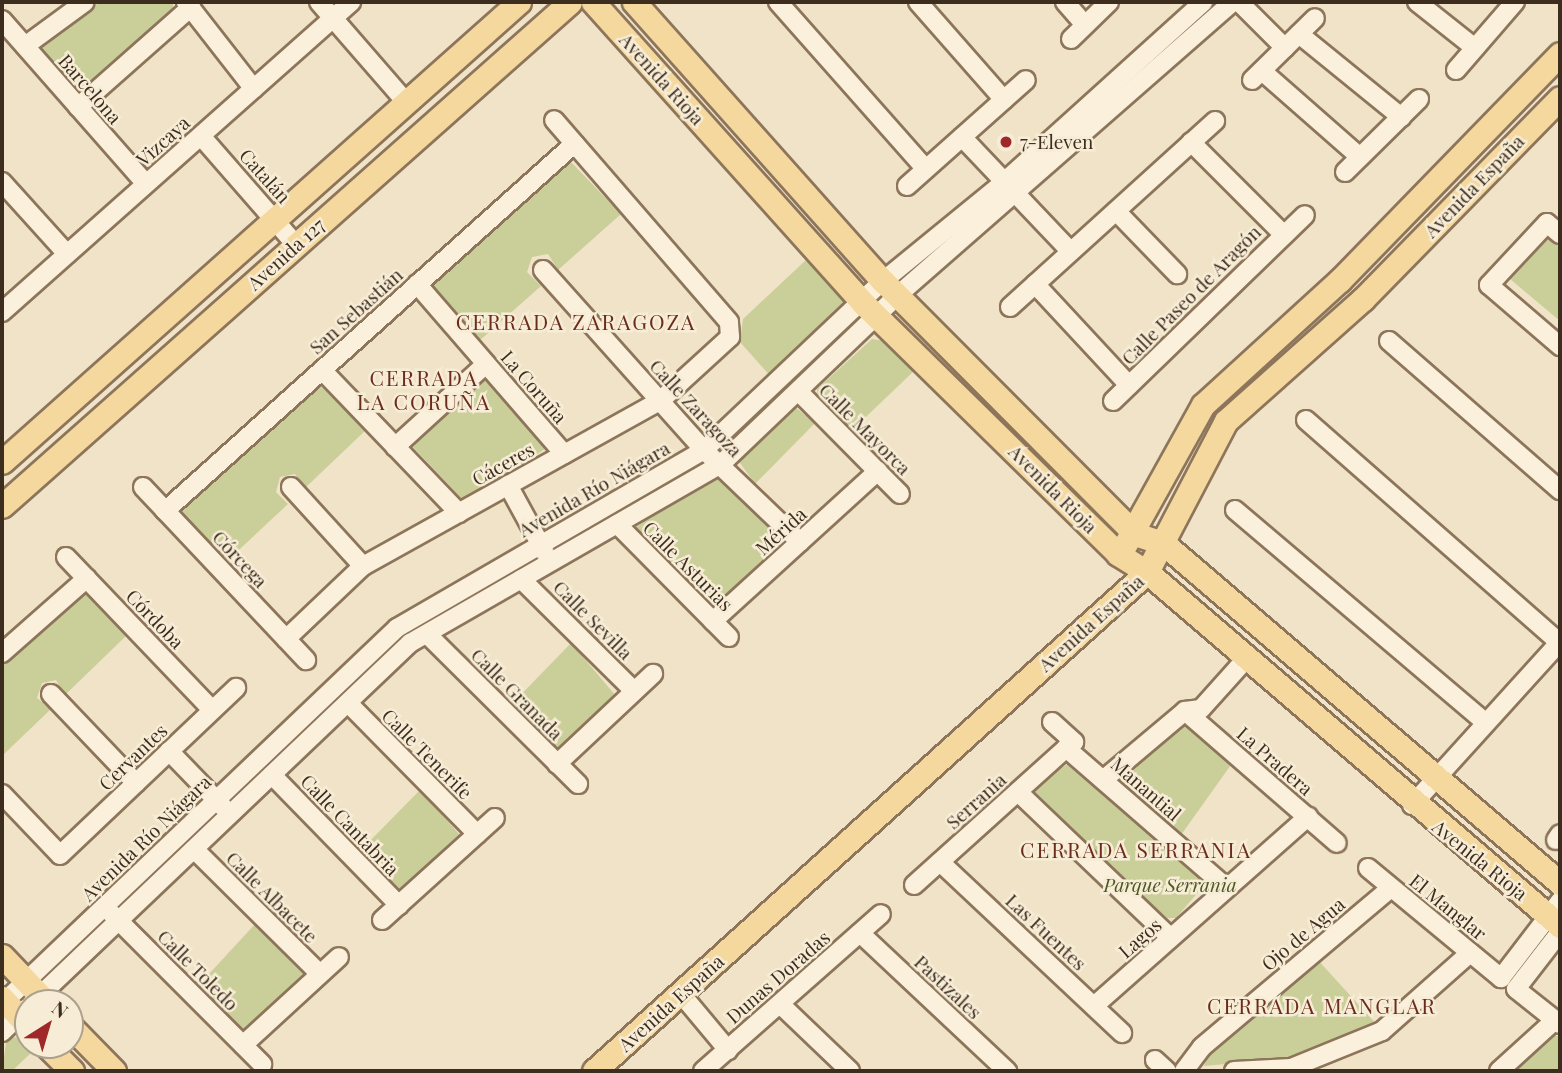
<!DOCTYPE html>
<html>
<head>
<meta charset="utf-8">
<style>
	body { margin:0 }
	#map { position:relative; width:1562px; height:1073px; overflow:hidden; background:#f0e3c7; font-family:"Playfair Display",serif }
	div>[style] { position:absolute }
	.green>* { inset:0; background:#cacf9a }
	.roads { filter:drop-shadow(2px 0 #8d755b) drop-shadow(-2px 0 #8d755b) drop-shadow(0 2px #8d755b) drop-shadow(0 -2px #8d755b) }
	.minor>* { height:18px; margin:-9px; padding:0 9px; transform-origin:9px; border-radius:9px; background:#faf0db }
	.major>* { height:23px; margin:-11.5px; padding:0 11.5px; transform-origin:11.5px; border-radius:11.5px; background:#f4d89e }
	.dots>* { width:19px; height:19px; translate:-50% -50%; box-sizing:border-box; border:4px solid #f7edd7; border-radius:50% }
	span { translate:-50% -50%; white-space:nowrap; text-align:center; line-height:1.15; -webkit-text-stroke:5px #f7edd7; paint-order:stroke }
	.street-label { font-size:19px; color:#3d2d1f }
	.poi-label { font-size:19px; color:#3d2d1f }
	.left { translate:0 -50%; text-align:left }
	.park-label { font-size:19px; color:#4d5a25; font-style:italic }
	.neighbourhood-label { font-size:21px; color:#6b2c1d; letter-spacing:2px }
	.frame { position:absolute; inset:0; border:4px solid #3d2d1f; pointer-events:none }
	.north { position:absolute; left:14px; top:989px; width:70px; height:70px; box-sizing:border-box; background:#f7edd7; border:2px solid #ada08d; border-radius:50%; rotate:37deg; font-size:19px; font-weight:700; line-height:28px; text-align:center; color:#3d2d1f }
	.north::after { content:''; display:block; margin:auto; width:24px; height:32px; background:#9f282b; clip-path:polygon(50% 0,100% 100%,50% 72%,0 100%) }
</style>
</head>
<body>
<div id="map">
	<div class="green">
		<i style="clip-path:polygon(100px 2px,173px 2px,173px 9px,81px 91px,74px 89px,40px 52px,42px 44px)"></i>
		<i style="clip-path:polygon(569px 160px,621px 214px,558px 270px,548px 254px,532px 257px,527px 272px,541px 286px,479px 341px,433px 289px,434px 280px)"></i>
		<i style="clip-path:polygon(1547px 236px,1560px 247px,1560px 321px,1510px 279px)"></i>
		<i style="clip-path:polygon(807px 259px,846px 302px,846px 311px,772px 378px,740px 342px,743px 319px)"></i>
		<i style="clip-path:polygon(872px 339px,885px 341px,914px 371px,850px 432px,818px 399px,817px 389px)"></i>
		<i style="clip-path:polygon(480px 379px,490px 381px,548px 447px,464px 501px,411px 445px)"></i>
		<i style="clip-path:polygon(319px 385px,367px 429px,305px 488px,295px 474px,280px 477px,276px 492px,288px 504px,227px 561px,181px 514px,182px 505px)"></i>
		<i style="clip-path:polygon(795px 407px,815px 423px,755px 484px,738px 460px)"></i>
		<i style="clip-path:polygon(714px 473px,782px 536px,781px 546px,716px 603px,635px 528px)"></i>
		<i style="clip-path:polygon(82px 594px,91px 596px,128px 634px,65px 695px,56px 680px,42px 683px,37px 698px,51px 709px,2px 756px,2px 666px)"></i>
		<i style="clip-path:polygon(571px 643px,616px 696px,561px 747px,552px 746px,510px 706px)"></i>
		<i style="clip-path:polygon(1181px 725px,1192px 726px,1233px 762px,1181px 835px,1122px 780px)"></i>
		<i style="clip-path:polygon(1069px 763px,1206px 883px,1176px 918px,1167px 918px,1034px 796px,1036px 786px)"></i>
		<i style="clip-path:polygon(420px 790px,460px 835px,403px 888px,394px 888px,359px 852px)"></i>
		<i style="clip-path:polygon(256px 923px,303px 970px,303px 978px,245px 1030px,238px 1029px,197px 987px)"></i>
		<i style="clip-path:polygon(1317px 959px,1378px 1026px,1294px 1058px,1204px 1066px,1214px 1043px)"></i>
		<i style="clip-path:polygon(7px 1036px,19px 1038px,32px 1052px,12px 1071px,2px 1071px)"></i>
		<i style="clip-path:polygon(1551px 1036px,1560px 1036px,1560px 1071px,1512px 1071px)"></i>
	</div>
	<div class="roads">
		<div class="minor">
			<i style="left:186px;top:2px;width:110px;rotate:52deg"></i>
			<i style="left:319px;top:2px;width:133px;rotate:49deg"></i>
			<i style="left:778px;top:2px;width:223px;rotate:48.5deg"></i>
			<i style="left:918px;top:2px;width:130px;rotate:48.7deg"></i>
			<i style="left:1065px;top:2px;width:30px;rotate:49deg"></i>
			<i style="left:1239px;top:2px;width:65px;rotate:45deg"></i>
			<i style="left:1417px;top:2px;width:74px;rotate:38.4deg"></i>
			<i style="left:2px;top:20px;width:218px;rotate:48.7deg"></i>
			<i style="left:1299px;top:34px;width:132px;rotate:39.1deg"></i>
			<i style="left:1071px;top:39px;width:53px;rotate:-44.2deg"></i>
			<i style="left:25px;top:46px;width:74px;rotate:-36.3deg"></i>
			<i style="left:1456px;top:70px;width:90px;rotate:-49.1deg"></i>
			<i style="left:1262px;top:71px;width:130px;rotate:41.3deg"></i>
			<i style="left:1252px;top:80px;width:88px;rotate:-44.5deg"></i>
			<i style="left:78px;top:107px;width:151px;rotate:-41.5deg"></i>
			<i style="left:201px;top:136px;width:145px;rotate:48.9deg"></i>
			<i style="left:962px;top:137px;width:157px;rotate:46.5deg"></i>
			<i style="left:1191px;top:142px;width:130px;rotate:45deg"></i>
			<i style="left:1345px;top:172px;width:104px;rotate:-44.6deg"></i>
			<i style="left:2px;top:182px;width:97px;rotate:47.9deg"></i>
			<i style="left:907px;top:186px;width:159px;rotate:-41.7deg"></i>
			<i style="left:1116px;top:211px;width:88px;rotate:45.9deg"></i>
			<i style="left:1560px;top:234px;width:17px;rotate:-140deg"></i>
			<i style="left:1547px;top:223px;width:85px;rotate:133.1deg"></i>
			<i style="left:1489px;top:285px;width:94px;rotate:40.7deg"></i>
			<i style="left:543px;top:270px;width:241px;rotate:48.2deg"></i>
			<i style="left:704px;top:450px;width:133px;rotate:43.8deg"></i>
			<i style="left:417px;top:284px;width:225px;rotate:49.1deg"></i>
			<i style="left:1035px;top:284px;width:138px;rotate:47.1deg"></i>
			<i style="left:1010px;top:307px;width:277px;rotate:-42.2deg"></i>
			<i style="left:2px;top:312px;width:467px;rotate:-41.6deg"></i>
			<i style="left:1389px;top:341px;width:227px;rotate:41.1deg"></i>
			<i style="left:322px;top:370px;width:198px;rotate:46.2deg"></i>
			<i style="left:800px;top:393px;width:142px;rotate:45.3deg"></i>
			<i style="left:1113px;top:401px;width:267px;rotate:-44.1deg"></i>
			<i style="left:1306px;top:420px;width:338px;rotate:41.3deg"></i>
			<i style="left:395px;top:447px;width:123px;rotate:-42.4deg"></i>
			<i style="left:508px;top:485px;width:77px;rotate:61.4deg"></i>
			<i style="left:143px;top:487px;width:238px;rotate:46.7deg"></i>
			<i style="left:291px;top:487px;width:107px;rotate:47.7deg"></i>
			<i style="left:1235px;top:510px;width:329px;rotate:40.3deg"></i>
			<i style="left:165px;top:511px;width:550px;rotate:-41.9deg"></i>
			<i style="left:617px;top:524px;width:159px;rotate:45.3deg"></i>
			<i style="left:66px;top:557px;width:211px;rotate:46.3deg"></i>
			<i style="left:521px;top:579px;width:159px;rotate:44.7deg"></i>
			<i style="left:713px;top:621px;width:223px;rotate:-42.3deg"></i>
			<i style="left:427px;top:634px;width:213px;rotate:44.8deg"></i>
			<i style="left:286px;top:639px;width:106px;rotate:-43.5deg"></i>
			<i style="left:363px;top:566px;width:340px;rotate:-29.1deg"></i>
			<i style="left:660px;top:401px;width:95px;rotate:-42.4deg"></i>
			<i style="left:730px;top:337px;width:15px;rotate:-94deg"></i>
			<i style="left:729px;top:322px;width:267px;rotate:-130.9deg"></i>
			<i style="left:2px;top:653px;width:113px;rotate:-41.4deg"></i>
			<i style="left:51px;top:694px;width:123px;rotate:46.3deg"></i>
			<i style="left:348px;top:703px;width:184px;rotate:45.4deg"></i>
			<i style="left:1185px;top:711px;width:201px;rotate:41deg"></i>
			<i style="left:1052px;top:722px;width:30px;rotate:42deg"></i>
			<i style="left:1074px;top:742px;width:10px;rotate:143deg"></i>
			<i style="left:1066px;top:748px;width:213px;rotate:41deg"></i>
			<i style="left:169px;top:751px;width:78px;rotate:46deg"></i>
			<i style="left:557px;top:764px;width:132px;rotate:-43.2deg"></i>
			<i style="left:272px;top:775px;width:182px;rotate:45.7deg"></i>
			<i style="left:1103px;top:780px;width:107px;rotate:-40.1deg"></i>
			<i style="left:1185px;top:711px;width:16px;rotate:-7deg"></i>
			<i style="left:1201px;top:709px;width:66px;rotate:-48.1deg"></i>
			<i style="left:1018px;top:792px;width:211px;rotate:43.7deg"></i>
			<i style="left:2px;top:794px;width:84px;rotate:46.4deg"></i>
			<i style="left:60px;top:855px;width:243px;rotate:-43.5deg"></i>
			<i style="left:1412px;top:805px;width:220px;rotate:-47.8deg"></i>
			<i style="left:1556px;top:840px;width:7px;rotate:-56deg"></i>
			<i style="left:194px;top:849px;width:177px;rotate:44.8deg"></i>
			<i style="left:940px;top:862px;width:250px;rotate:43.2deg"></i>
			<i style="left:1368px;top:868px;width:173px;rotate:39.6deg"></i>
			<i style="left:1501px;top:978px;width:97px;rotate:-52.5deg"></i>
			<i style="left:914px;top:885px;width:205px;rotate:-42deg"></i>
			<i style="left:111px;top:913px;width:214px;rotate:45deg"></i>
			<i style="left:382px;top:920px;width:152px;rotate:-42.1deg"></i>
			<i style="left:1560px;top:932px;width:72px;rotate:127.7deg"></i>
			<i style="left:1516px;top:989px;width:56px;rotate:38.5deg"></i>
			<i style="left:860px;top:933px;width:202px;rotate:43.2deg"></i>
			<i style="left:682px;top:995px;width:72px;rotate:50.1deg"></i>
			<i style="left:32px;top:1003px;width:522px;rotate:-43.6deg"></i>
			<i style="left:410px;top:643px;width:357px;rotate:-29.9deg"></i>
			<i style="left:720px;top:465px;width:248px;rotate:-43.7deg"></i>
			<i style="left:899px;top:294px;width:444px;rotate:-41.2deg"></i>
			<i style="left:2px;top:1004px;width:545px;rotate:-43.59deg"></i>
			<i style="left:397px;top:628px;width:355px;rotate:-30.1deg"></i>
			<i style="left:704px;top:450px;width:246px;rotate:-43.4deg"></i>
			<i style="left:883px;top:281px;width:155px;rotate:-39.2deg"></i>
			<i style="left:1003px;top:183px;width:270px;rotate:-42.1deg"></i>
			<i style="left:780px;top:1004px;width:97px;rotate:43.7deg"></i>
			<i style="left:1094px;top:1006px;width:286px;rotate:-41.5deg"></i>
			<i style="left:2px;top:1032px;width:35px;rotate:-44deg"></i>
			<i style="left:243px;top:1045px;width:130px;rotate:-42.5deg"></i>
			<i style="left:1155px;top:1060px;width:16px;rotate:43deg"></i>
			<i style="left:703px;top:1071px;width:237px;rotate:-41.4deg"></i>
			<i style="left:1184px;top:1071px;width:30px;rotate:-53deg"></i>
			<i style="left:1202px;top:1047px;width:247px;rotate:-40.1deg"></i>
			<i style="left:1234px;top:1071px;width:57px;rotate:-3deg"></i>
			<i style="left:1291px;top:1068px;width:98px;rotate:-22.1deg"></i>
			<i style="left:1382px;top:1031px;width:118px;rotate:-41.6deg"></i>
			<i style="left:1499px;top:1071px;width:76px;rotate:-42.3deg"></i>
		</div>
		<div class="major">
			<i style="left:593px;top:2px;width:406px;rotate:48.1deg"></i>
			<i style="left:864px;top:304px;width:356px;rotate:44.5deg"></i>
			<i style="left:1118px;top:554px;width:34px;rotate:32deg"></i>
			<i style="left:1147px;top:572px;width:544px;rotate:40.6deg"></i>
			<i style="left:634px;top:2px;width:374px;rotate:48.3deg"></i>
			<i style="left:883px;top:281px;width:357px;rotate:45.1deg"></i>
			<i style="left:1135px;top:534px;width:29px;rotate:18deg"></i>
			<i style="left:1163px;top:543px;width:523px;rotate:40.58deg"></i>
			<i style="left:2px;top:462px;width:692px;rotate:-41.66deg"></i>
			<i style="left:2px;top:506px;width:759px;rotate:-41.58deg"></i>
			<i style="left:1125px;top:545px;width:160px;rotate:-60.9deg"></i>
			<i style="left:1203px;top:405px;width:185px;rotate:-42.4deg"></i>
			<i style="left:1340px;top:280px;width:315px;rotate:-45.8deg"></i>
			<i style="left:2px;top:956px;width:65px;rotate:46.2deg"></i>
			<i style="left:2px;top:998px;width:38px;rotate:47deg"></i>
			<i style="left:70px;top:1026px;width:63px;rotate:45.6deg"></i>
			<i style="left:46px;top:1045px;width:37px;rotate:45deg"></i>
			<i style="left:594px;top:1071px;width:745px;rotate:-42.06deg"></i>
			<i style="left:1147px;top:572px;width:170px;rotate:-62.4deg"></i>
			<i style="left:1226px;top:421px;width:183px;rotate:-41.7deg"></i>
			<i style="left:1363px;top:299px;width:281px;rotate:-45.6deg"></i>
		</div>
	</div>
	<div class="dots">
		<i style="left:1006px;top:142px;background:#9f282b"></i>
	</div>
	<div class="street-label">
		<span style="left:662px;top:79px;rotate:48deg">Avenida Rioja</span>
		<span style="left:90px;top:89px;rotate:49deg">Barcelona</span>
		<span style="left:163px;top:141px;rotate:-42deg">Vizcaya</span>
		<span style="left:265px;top:176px;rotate:48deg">Catalán</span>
		<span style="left:1474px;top:186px;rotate:-46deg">Avenida España</span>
		<span style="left:286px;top:254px;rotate:-42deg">Avenida 127</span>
		<span style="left:1191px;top:295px;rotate:-45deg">Calle Paseo de Aragón</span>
		<span style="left:356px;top:311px;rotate:-42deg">San Sebastián</span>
		<span style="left:534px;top:387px;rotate:49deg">La Coruña</span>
		<span style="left:696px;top:408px;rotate:47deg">Calle Zaragoza</span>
		<span style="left:865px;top:429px;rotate:45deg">Calle Mayorca</span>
		<span style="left:503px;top:464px;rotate:-29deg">Cáceres</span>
		<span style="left:594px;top:489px;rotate:-30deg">Avenida Río Niágara</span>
		<span style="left:1053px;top:489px;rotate:45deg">Avenida Rioja</span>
		<span style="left:781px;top:531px;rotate:-42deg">Mérida</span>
		<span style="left:240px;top:559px;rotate:47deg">Córcega</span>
		<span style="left:688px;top:566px;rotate:45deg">Calle Asturias</span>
		<span style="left:155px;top:619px;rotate:46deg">Córdoba</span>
		<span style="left:593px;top:620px;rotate:45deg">Calle Sevilla</span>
		<span style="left:1091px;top:623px;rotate:-42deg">Avenida España</span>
		<span style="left:517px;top:694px;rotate:45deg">Calle Granada</span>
		<span style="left:427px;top:754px;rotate:45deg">Calle Tenerife</span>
		<span style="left:133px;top:757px;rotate:-44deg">Cervantes</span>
		<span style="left:1275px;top:761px;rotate:41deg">La Pradera</span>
		<span style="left:1146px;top:789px;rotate:41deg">Manantial</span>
		<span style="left:976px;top:801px;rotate:-42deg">Serrania</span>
		<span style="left:350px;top:825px;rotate:46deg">Calle Cantabria</span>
		<span style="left:146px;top:838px;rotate:-44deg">Avenida Río Niágara</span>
		<span style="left:1480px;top:860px;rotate:39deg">Avenida Rioja</span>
		<span style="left:272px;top:897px;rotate:45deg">Calle Albacete</span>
		<span style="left:1448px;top:907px;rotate:39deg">El Manglar</span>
		<span style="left:1046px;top:932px;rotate:43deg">Las Fuentes</span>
		<span style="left:1303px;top:934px;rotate:-40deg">Ojo de Agua</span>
		<span style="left:1140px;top:938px;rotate:-41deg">Lagos</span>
		<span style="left:198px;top:970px;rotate:45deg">Calle Toledo</span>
		<span style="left:778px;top:977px;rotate:-41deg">Dunas Doradas</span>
		<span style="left:948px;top:987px;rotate:43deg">Pastizales</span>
		<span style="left:671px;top:1003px;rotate:-42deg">Avenida España</span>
	</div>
	<div class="poi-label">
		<span class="left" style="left:1020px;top:142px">7-Eleven</span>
	</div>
	<div class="park-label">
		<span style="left:1170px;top:885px">Parque Serrania</span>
	</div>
	<div class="neighbourhood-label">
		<span style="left:576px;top:321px">CERRADA ZARAGOZA</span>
		<span style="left:424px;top:389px">CERRADA<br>LA CORUÑA</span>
		<span style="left:1136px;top:849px">CERRADA SERRANIA</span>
		<span style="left:1322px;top:1005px">CERRADA MANGLAR</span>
	</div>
	<div class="frame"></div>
	<div class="north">N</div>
</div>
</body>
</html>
